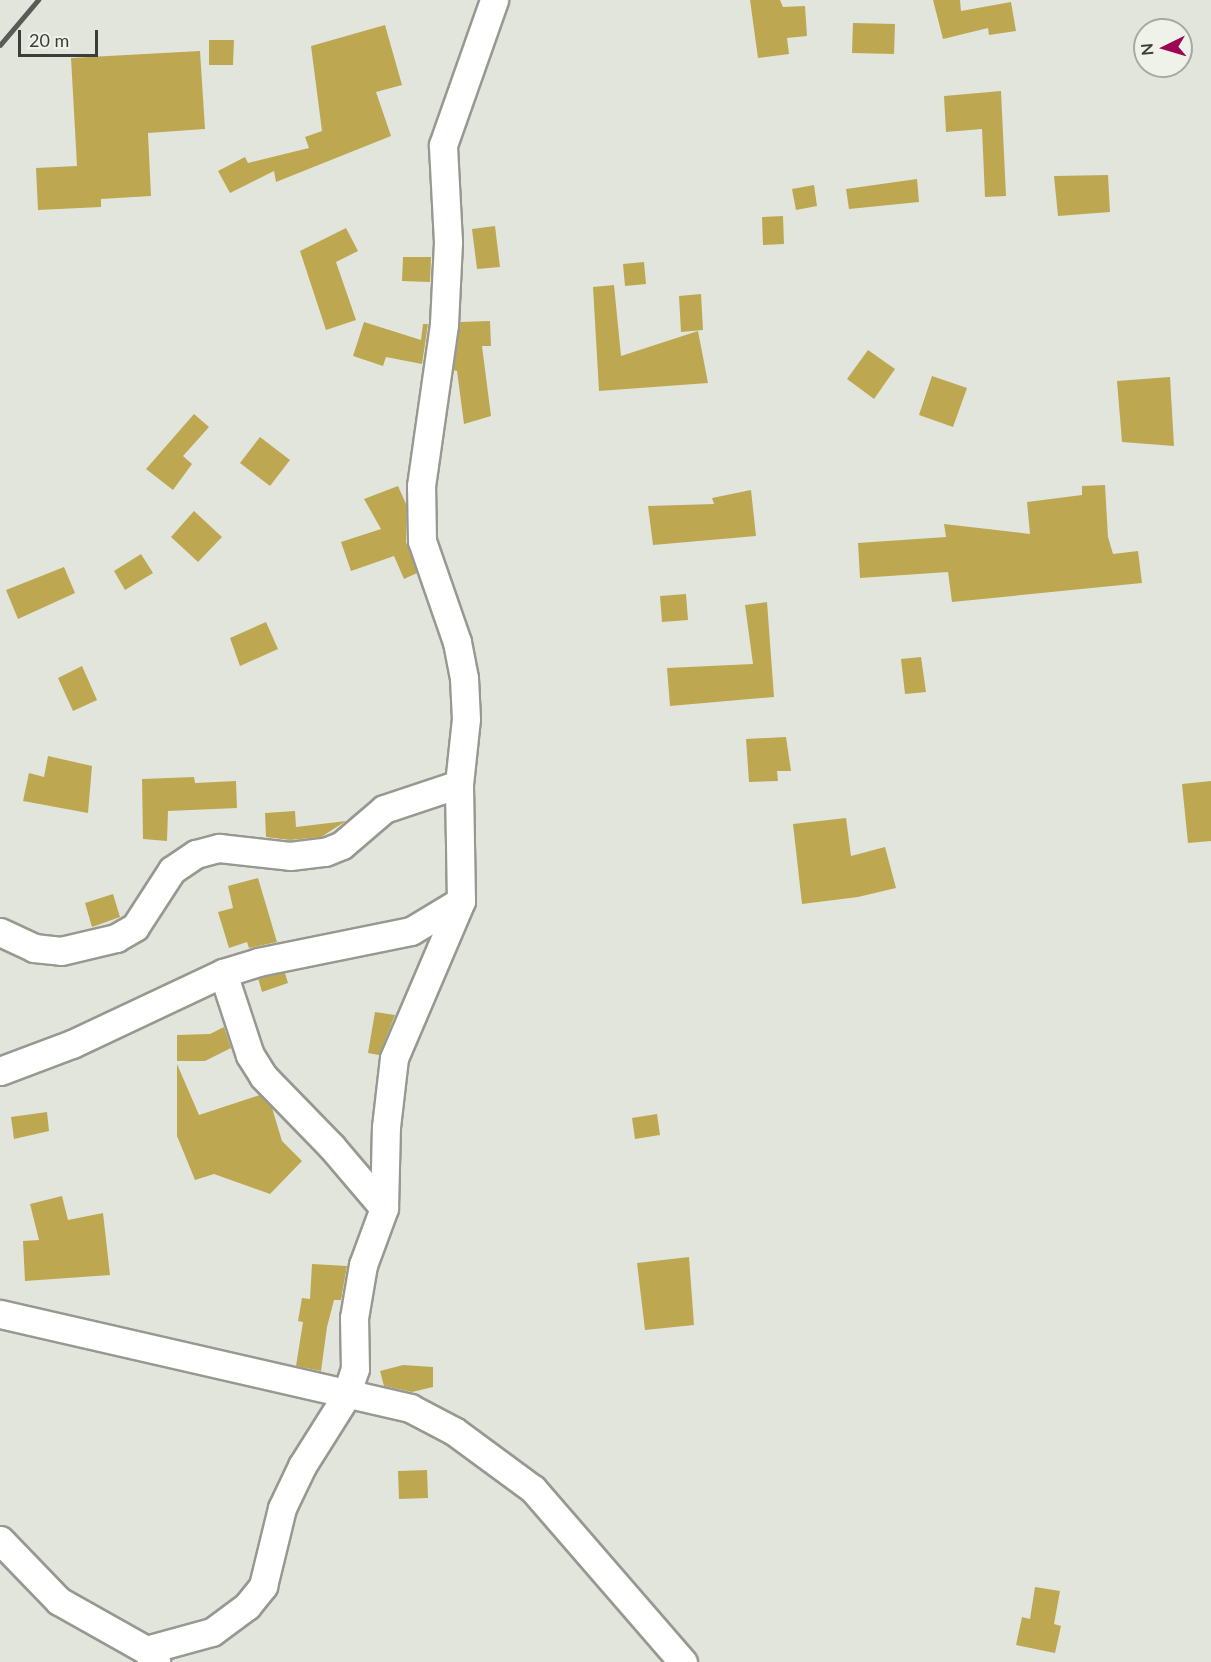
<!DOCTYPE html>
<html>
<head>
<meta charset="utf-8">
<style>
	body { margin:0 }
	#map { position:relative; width:1211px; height:1662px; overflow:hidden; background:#e2e5dc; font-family:Lato,sans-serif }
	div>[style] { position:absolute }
	.building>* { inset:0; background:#bda851 }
	.roads { filter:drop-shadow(2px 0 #979991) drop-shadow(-2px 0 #979991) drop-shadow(0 2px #979991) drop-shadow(0 -2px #979991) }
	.minor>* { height:27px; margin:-13.5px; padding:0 13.5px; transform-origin:13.5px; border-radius:13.5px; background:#fff }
	.rail>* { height:4.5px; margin:-2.25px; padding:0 2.25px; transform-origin:2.25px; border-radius:2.25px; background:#5a5b57 }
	span { translate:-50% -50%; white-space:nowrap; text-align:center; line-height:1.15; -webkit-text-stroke:6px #eff2e9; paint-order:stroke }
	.north { position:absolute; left:1133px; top:18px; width:60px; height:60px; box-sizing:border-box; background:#eff2e9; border:2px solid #a7aaa3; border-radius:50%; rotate:265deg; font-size:16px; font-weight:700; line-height:24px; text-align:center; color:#3c3d3a }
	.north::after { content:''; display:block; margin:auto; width:21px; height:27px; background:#9c0652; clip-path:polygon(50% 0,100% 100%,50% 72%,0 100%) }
	.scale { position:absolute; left:18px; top:30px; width:80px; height:27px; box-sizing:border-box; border:3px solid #3c3d3a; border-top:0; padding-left:8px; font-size:18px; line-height:21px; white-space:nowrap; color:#3c3d3a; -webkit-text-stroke:4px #eff2e9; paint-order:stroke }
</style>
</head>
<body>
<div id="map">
	<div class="building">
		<i style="clip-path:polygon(750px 0,780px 0,783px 7px,805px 6px,807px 36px,787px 38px,789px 54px,758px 58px)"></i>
		<i style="clip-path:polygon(933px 0,960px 0,961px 11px,1011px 2px,1016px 31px,989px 35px,988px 28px,943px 39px)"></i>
		<i style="clip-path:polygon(853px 23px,895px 24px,894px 54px,852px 53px)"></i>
		<i style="clip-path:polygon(385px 25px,402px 85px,376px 92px,391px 136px,276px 182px,274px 171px,230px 193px,218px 171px,245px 157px,248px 163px,309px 148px,305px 137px,322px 131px,311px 46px)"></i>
		<i style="clip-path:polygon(209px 40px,234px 40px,233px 65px,209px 65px)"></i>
		<i style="clip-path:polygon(200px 51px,205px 129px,148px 133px,151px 196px,101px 199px,101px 207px,38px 210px,36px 168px,77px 166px,71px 58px)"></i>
		<i style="clip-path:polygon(1001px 91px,1006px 196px,985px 197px,982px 129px,946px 132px,944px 96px)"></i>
		<i style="clip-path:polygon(1108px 175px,1110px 212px,1058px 216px,1054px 176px)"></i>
		<i style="clip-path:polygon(917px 179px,919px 202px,849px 209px,846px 189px)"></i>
		<i style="clip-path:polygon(814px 185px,817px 206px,796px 210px,792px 189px)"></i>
		<i style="clip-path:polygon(783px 216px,784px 244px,763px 245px,762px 217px)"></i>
		<i style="clip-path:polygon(495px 226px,500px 267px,477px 269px,472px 229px)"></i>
		<i style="clip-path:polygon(346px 228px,358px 251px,336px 262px,356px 320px,326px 330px,300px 251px)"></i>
		<i style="clip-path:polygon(403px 257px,431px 257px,430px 282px,402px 281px)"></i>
		<i style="clip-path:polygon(644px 262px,646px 284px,625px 286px,623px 264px)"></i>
		<i style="clip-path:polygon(614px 285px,621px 356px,698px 331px,708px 383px,599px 391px,593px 287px)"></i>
		<i style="clip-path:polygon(701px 294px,703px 330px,681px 332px,679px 296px)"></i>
		<i style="clip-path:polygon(490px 321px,491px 346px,482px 346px,491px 416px,464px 424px,457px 371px,453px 370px,460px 322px)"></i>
		<i style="clip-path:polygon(364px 322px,421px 340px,423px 324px,428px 324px,422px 364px,386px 357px,383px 366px,353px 356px)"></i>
		<i style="clip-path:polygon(868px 350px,895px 369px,874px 399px,847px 379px)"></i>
		<i style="clip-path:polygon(932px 376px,967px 388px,953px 427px,919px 415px)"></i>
		<i style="clip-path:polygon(1170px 377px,1174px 446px,1122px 442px,1117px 381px)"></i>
		<i style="clip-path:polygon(194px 414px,209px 427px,183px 456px,192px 464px,173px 490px,146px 469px)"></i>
		<i style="clip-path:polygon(260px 437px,290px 460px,270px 486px,240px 463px)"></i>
		<i style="clip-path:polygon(1105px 485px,1108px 537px,1113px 554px,1138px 551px,1142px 583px,952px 602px,948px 572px,860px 578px,858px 543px,946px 537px,944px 524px,1030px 534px,1027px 502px,1082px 495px,1082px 486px)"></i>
		<i style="clip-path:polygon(398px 486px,406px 504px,406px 542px,417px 573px,404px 579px,394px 556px,351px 571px,341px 542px,381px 529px,364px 499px)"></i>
		<i style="clip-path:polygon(751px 490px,756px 536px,653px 545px,648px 506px,714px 504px,712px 498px)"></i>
		<i style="clip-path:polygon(194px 511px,222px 537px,198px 562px,171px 537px)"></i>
		<i style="clip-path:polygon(141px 554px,153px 573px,125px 590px,114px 571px)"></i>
		<i style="clip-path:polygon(64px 567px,75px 593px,18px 619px,6px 590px)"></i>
		<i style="clip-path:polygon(686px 594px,688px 620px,662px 622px,660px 596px)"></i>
		<i style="clip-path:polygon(767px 602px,774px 697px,670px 706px,667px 668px,753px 664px,745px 605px)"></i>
		<i style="clip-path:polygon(266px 622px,278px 649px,240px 666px,230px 638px)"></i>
		<i style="clip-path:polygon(921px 657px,926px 692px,905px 694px,901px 659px)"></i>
		<i style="clip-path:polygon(82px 666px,97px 700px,73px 711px,58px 678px)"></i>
		<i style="clip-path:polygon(786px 737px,791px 771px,777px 771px,778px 781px,749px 782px,746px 739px)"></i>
		<i style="clip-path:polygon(48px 756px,92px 766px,88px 813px,23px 801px,29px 773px,44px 777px)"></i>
		<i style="clip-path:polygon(194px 777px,195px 783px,236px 781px,237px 808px,168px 811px,167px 841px,143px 839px,142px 779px)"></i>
		<i style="clip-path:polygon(1211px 781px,1211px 841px,1188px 843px,1182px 784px)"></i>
		<i style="clip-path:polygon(295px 811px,296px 827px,346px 821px,321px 837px,290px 840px,266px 837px,265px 813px)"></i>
		<i style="clip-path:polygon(846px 818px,851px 856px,885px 847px,896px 888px,858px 897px,802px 904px,793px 824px)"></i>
		<i style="clip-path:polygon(258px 878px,277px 942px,249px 948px,247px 942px,229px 948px,218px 912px,233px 908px,228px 886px)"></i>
		<i style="clip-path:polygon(113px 894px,120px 917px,92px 927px,85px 903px)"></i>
		<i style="clip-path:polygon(285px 973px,288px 983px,262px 992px,258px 978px)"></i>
		<i style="clip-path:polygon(375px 1012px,395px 1015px,379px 1055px,368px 1053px)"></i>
		<i style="clip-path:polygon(224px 1027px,231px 1048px,205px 1061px,177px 1061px,177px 1035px,210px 1034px)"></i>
		<i style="clip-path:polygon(177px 1064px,199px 1115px,260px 1095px,272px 1108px,282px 1141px,302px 1161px,270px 1194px,214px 1174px,195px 1180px,177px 1136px)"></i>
		<i style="clip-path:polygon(47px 1112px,49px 1131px,14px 1139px,11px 1117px)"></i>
		<i style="clip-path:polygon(657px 1114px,660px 1135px,635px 1139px,632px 1118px)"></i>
		<i style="clip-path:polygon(62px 1196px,68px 1220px,103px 1213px,110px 1275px,25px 1281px,23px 1241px,39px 1240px,30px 1204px)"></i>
		<i style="clip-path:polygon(689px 1257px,694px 1325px,645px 1330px,637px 1263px)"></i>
		<i style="clip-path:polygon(312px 1264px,347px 1266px,341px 1300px,334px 1300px,327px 1327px,321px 1371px,296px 1366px,303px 1322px,298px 1321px,302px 1298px,310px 1299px)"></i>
		<i style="clip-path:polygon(403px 1365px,433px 1367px,433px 1387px,412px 1392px,384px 1386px,380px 1371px)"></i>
		<i style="clip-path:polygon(427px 1470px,428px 1498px,399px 1499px,398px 1471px)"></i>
		<i style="clip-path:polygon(1035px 1587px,1060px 1591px,1054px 1624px,1061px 1626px,1055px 1653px,1016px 1645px,1022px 1617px,1030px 1619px)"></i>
	</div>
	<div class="roads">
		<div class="minor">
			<i style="left:0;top:932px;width:38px;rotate:25deg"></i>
			<i style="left:34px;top:948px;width:27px;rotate:6deg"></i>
			<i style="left:61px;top:951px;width:57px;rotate:-13.3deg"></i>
			<i style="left:116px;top:938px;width:22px;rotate:-30deg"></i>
			<i style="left:135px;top:927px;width:68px;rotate:-57deg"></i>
			<i style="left:172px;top:870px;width:29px;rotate:-34deg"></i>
			<i style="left:196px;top:854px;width:24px;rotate:-15deg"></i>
			<i style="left:219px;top:848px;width:71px;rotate:6.4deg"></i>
			<i style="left:290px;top:856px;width:35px;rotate:-7deg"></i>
			<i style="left:325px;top:852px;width:18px;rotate:-22deg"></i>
			<i style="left:342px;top:845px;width:55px;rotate:-40.6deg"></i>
			<i style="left:384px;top:809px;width:79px;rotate:-18.4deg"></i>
			<i style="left:223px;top:973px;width:86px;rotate:71.8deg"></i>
			<i style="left:250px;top:1055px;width:25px;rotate:58deg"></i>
			<i style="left:263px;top:1076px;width:99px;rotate:45.8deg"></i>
			<i style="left:332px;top:1147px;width:80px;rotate:49.6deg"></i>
			<i style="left:0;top:1071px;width:77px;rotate:-20.6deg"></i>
			<i style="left:72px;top:1044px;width:167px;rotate:-25.2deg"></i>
			<i style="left:223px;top:973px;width:37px;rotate:-17deg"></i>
			<i style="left:258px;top:962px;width:156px;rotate:-11.5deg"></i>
			<i style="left:411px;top:931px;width:58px;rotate:-31deg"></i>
			<i style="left:0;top:1314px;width:421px;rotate:12.9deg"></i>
			<i style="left:410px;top:1408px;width:50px;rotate:27.6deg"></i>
			<i style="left:454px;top:1431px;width:98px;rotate:36.3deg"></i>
			<i style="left:533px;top:1489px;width:229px;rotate:49.1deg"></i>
			<i style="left:0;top:1540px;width:85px;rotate:46deg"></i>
			<i style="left:59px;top:1601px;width:100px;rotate:29.4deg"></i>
			<i style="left:146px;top:1650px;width:16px;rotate:50deg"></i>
			<i style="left:146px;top:1650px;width:68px;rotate:-15.3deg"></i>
			<i style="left:212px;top:1632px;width:44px;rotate:-36.6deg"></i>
			<i style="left:247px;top:1606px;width:26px;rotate:-51deg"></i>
			<i style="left:263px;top:1586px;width:80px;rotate:-76.3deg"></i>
			<i style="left:282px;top:1508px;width:47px;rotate:-64.5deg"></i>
			<i style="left:302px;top:1466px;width:83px;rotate:-57.8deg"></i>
			<i style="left:346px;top:1396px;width:28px;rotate:-72deg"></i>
			<i style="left:355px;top:1369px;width:51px;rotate:-91.1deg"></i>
			<i style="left:354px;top:1318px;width:54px;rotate:-80.4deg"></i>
			<i style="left:363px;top:1265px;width:61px;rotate:-69.8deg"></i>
			<i style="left:384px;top:1208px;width:81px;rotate:-88.6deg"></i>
			<i style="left:386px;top:1127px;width:69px;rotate:-83.4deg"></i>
			<i style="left:394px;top:1058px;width:171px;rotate:-66.9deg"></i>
			<i style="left:461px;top:901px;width:117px;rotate:-91deg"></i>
			<i style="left:459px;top:784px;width:65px;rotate:-83.9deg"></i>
			<i style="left:466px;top:719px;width:41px;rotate:-92.8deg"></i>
			<i style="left:464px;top:678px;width:37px;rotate:-101deg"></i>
			<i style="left:457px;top:642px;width:107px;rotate:-109.1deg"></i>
			<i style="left:422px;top:541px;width:55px;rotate:-91deg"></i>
			<i style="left:421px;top:486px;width:164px;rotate:-81.9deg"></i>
			<i style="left:444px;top:324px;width:82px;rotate:-87.2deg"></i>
			<i style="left:448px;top:242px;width:97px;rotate:-93deg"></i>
			<i style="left:443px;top:145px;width:154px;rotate:-70.6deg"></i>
		</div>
	</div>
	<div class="rail">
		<i style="left:0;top:45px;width:59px;rotate:-49.8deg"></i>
	</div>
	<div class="north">N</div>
	<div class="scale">20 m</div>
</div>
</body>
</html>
